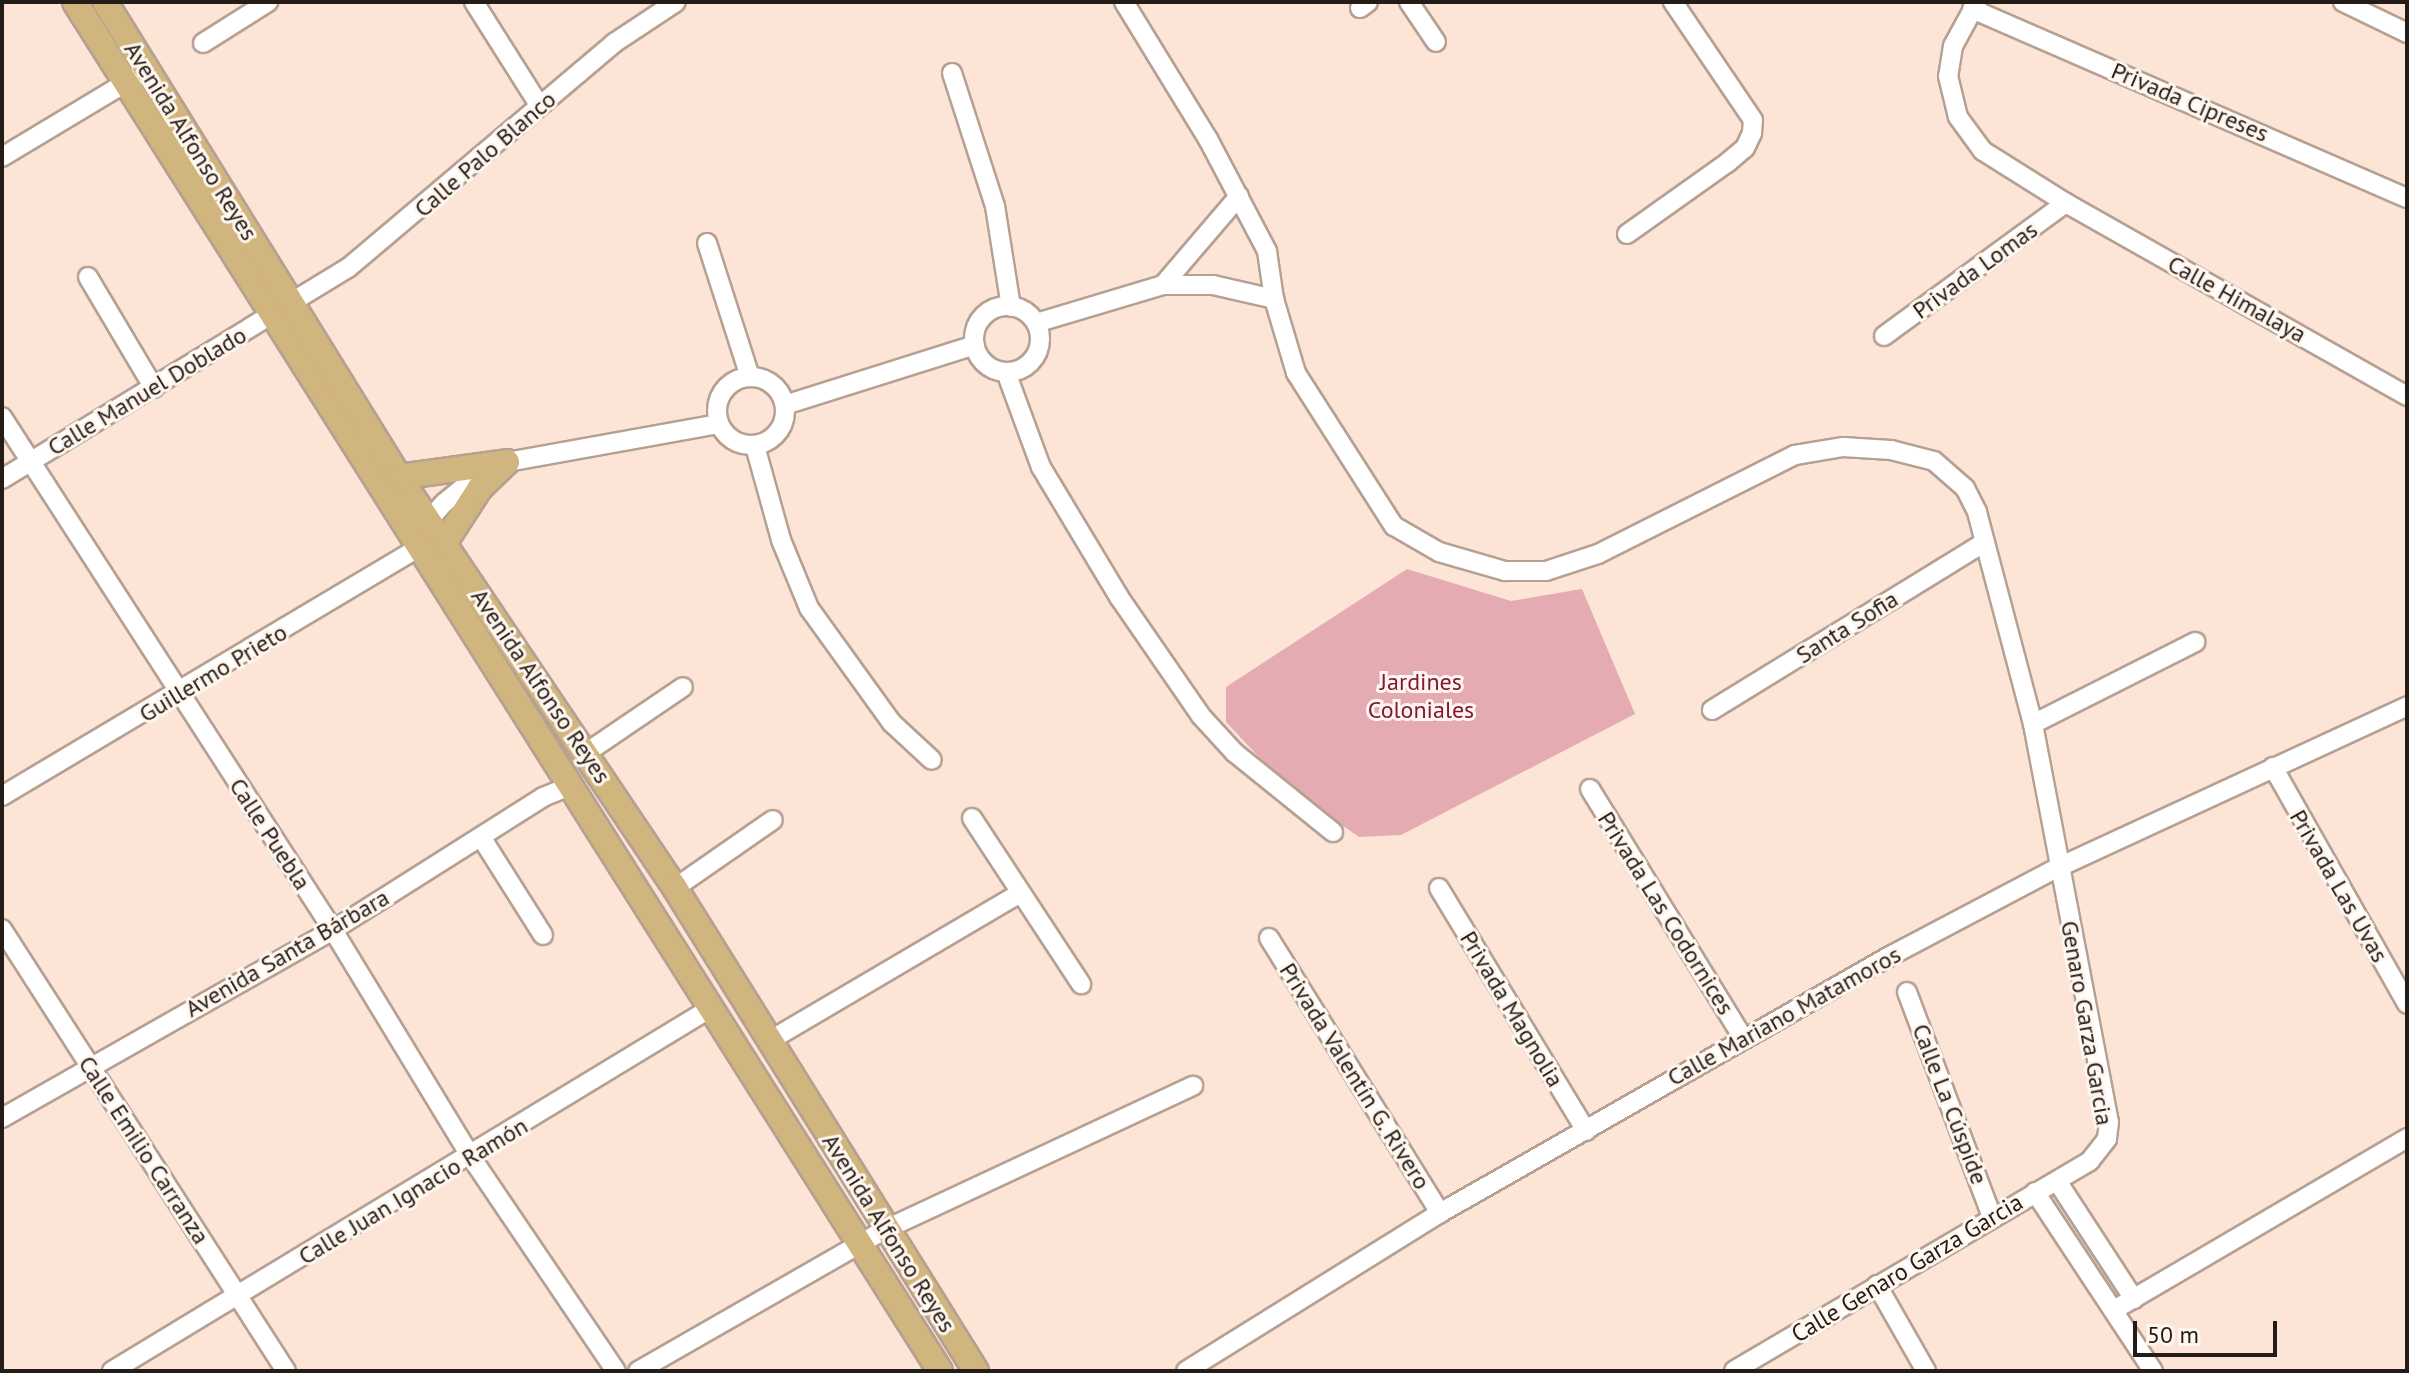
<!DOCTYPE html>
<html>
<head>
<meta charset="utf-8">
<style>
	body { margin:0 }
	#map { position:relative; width:2409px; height:1373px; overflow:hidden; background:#fce5d6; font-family:"PT Sans",sans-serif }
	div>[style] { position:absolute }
	.green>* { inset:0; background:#e4abb3 }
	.roads { filter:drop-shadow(2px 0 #b5a092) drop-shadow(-2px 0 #b5a092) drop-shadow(0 2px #b5a092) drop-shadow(0 -2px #b5a092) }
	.minor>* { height:18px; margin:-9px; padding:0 9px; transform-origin:9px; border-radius:9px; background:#fff }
	.minor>.ring { margin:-9px; padding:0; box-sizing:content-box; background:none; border:18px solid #fff; border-radius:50% }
	.major>* { height:24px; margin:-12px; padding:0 12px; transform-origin:12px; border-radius:12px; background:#d1b57e }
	span { translate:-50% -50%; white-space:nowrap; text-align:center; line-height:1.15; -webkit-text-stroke:6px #fff6ef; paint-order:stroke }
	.street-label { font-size:24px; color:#241c17 }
	.park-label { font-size:24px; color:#801a37 }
	.frame { position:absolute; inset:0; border:4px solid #241c17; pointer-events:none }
	.scale { position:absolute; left:2133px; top:1321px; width:144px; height:36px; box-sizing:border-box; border:4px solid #241c17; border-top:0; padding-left:10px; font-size:24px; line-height:28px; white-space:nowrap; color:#241c17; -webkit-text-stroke:6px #fff6ef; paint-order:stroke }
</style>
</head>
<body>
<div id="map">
	<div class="green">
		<i style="clip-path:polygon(1407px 569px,1511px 601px,1582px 589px,1635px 714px,1401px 835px,1359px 837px,1286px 786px,1226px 722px,1226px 687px)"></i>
	</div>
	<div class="roads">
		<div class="minor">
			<i style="left:474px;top:2px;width:122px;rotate:57.7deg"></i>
			<i style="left:1124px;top:2px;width:161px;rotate:58.5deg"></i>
			<i style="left:1208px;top:139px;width:127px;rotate:62.2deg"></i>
			<i style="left:1267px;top:251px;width:49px;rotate:81.7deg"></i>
			<i style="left:1274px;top:299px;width:77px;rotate:73.4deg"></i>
			<i style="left:1296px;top:373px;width:182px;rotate:57.4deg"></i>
			<i style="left:1394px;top:526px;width:52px;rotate:30deg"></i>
			<i style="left:1439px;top:552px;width:69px;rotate:16.1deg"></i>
			<i style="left:1505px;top:571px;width:41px"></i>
			<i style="left:1546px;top:571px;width:55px;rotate:-18.1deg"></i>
			<i style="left:1598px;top:554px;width:220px;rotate:-26.7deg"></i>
			<i style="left:1795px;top:455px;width:49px;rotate:-9.5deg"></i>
			<i style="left:1843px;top:447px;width:48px;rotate:3.6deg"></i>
			<i style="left:1891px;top:450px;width:44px;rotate:14.3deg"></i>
			<i style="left:1934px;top:461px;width:41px;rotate:41.1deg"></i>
			<i style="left:1965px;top:488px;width:27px;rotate:63deg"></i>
			<i style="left:1977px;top:512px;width:219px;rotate:75.2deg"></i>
			<i style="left:2033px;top:724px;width:405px;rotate:79.2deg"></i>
			<i style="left:2109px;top:1122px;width:17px;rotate:97deg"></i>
			<i style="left:2107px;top:1139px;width:28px;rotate:128deg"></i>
			<i style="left:2090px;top:1161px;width:413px;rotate:149.5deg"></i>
			<i style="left:1409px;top:2px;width:48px;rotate:56deg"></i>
			<i style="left:1977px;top:2px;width:50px;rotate:118.6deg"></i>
			<i style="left:1953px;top:46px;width:30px;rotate:99deg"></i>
			<i style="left:1948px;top:76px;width:42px;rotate:76.3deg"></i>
			<i style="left:1958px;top:117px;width:42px;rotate:53.7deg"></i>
			<i style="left:1983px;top:151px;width:98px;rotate:32.1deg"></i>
			<i style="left:2066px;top:203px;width:392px;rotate:29.5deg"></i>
			<i style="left:2343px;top:2px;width:71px;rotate:25.8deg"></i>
			<i style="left:1360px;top:8px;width:10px;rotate:-37deg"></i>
			<i style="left:1972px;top:9px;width:474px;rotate:23.5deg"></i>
			<i style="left:203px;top:43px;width:77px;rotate:-32.2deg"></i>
			<i style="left:952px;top:73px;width:140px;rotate:72.1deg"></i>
			<i style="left:995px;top:206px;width:102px;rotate:81deg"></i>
			<i style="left:2px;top:157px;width:157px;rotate:-31deg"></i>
			<i style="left:1627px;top:234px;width:123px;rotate:-35.4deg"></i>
			<i style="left:1727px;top:163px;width:23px;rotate:-40deg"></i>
			<i style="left:1745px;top:148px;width:17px;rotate:-65deg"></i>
			<i style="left:1752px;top:133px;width:13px;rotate:-86deg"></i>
			<i style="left:1753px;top:120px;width:143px;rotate:-124.1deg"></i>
			<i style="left:707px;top:243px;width:141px;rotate:72.2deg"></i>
			<i style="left:88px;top:277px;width:129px;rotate:59.3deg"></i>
			<i style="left:1163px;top:285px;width:117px;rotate:-49.5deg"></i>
			<i class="ring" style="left:974px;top:306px;width:48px;height:48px"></i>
			<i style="left:1036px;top:323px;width:133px;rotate:-16.7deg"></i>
			<i style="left:1163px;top:285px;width:50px"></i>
			<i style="left:1213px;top:285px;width:63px;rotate:12.9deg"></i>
			<i style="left:1884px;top:336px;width:225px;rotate:-36.2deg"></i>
			<i style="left:1006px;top:372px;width:101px;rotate:69.8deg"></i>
			<i style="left:1041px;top:467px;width:152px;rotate:59deg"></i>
			<i style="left:1119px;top:597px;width:145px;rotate:55.4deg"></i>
			<i style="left:1201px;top:716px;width:50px;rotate:47.4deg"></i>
			<i style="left:1235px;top:753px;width:126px;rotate:38.9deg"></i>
			<i class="ring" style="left:717px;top:377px;width:50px;height:50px"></i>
			<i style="left:785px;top:405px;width:199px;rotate:-17.5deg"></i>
			<i style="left:2px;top:417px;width:611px;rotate:57.17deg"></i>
			<i style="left:333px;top:930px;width:266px;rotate:58.7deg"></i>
			<i style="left:471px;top:1157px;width:258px;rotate:55.9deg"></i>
			<i style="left:755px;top:446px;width:98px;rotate:74.5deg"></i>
			<i style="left:781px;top:540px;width:74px;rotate:67.6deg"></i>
			<i style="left:809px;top:608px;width:142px;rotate:54.2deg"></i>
			<i style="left:892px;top:723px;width:54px;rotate:42.8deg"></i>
			<i style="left:2px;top:479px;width:405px;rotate:-31.4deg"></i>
			<i style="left:348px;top:268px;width:348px;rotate:-40.2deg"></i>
			<i style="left:614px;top:43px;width:74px;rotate:-33.5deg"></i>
			<i style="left:1712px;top:710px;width:317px;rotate:-31.6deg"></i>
			<i style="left:2033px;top:724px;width:182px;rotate:-26.8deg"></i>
			<i style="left:586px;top:753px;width:117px;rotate:-34.2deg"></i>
			<i style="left:2273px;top:767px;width:272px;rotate:60.5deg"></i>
			<i style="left:1590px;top:789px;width:290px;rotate:58.4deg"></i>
			<i style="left:2px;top:796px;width:489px;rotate:-30.8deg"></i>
			<i style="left:422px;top:546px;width:28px;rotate:-73deg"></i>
			<i style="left:430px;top:519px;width:21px;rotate:-49deg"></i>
			<i style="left:444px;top:503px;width:36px;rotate:-39deg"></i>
			<i style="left:472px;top:480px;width:39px;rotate:-27deg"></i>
			<i style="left:507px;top:462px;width:215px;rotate:-10.2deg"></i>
			<i style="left:972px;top:818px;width:199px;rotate:56.7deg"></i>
			<i style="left:481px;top:837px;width:116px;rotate:57.7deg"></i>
			<i style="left:675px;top:888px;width:119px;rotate:-34.8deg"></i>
			<i style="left:1439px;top:888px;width:284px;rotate:58.8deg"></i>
			<i style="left:2px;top:929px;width:525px;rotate:57.28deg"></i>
			<i style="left:1269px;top:938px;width:324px;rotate:58.1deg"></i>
			<i style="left:1907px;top:992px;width:241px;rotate:69.3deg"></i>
			<i style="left:769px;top:1041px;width:291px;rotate:-30.5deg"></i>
			<i style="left:2px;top:1118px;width:381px;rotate:-29.6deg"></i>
			<i style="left:333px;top:930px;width:249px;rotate:-32.3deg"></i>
			<i style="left:543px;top:797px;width:29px;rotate:-22deg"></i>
			<i style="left:2057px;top:1181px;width:141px;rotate:56.9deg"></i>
			<i style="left:2035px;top:1192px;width:214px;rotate:56.6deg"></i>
			<i style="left:1877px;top:1285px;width:99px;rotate:60.3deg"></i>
			<i style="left:2114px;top:1310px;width:340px;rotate:-30.4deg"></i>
			<i style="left:112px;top:1371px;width:700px;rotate:-31.22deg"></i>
			<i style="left:638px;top:1371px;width:286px;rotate:-29.8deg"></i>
			<i style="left:886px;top:1229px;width:339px;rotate:-25deg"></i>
			<i style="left:1186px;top:1371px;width:299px;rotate:-31.9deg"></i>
			<i style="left:1440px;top:1213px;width:518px;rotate:-29.73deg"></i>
			<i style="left:1890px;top:956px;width:189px;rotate:-27.8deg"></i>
			<i style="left:2057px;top:868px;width:386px;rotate:-24.8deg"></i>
		</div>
		<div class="major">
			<i style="left:75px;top:2px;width:1619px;rotate:57.71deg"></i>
			<i style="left:105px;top:2px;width:559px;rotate:58.24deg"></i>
			<i style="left:399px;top:477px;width:495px;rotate:56.1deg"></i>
			<i style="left:675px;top:888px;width:569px;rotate:58.07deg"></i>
			<i style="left:399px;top:477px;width:109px;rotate:-7.9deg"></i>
			<i style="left:445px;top:542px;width:64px;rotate:-57.1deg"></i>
			<i style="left:480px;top:488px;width:37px;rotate:-44deg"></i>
		</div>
	</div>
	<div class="street-label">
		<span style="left:2190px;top:102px;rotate:23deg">Privada Cipreses</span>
		<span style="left:191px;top:141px;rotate:58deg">Avenida Alfonso Reyes</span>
		<span style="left:485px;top:154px;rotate:-41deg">Calle Palo Blanco</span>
		<span style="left:1975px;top:270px;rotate:-36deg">Privada Lomas</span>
		<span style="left:2237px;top:299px;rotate:29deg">Calle Himalaya</span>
		<span style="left:147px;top:391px;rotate:-31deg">Calle Manuel Doblado</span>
		<span style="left:1847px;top:627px;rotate:-32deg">Santa Sofia</span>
		<span style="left:213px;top:673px;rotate:-31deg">Guillermo Prieto</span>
		<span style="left:541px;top:686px;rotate:56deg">Avenida Alfonso Reyes</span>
		<span style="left:270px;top:834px;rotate:57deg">Calle Puebla</span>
		<span style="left:2339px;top:886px;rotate:60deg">Privada Las Uvas</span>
		<span style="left:1666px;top:913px;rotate:58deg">Privada Las Codornices</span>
		<span style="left:287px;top:953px;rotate:-30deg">Avenida Santa Bárbara</span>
		<span style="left:1512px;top:1009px;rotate:59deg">Privada Magnolia</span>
		<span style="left:1784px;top:1016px;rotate:-29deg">Calle Mariano Matamoros</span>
		<span style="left:2087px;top:1023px;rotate:80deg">Genaro Garza Garcia</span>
		<span style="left:1355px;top:1076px;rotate:58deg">Privada Valentín G. Rivero</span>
		<span style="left:1950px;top:1104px;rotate:69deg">Calle La Cúspide</span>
		<span style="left:144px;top:1150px;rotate:57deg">Calle Emilio Carranza</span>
		<span style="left:413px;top:1191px;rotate:-31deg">Calle Juan Ignacio Ramón</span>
		<span style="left:889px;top:1233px;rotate:58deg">Avenida Alfonso Reyes</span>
		<span style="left:1907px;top:1268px;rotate:-31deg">Calle Genaro Garza Garcia</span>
	</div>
	<div class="park-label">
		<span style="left:1421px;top:696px">Jardines<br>Coloniales</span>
	</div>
	<div class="frame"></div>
	<div class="scale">50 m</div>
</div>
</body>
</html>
